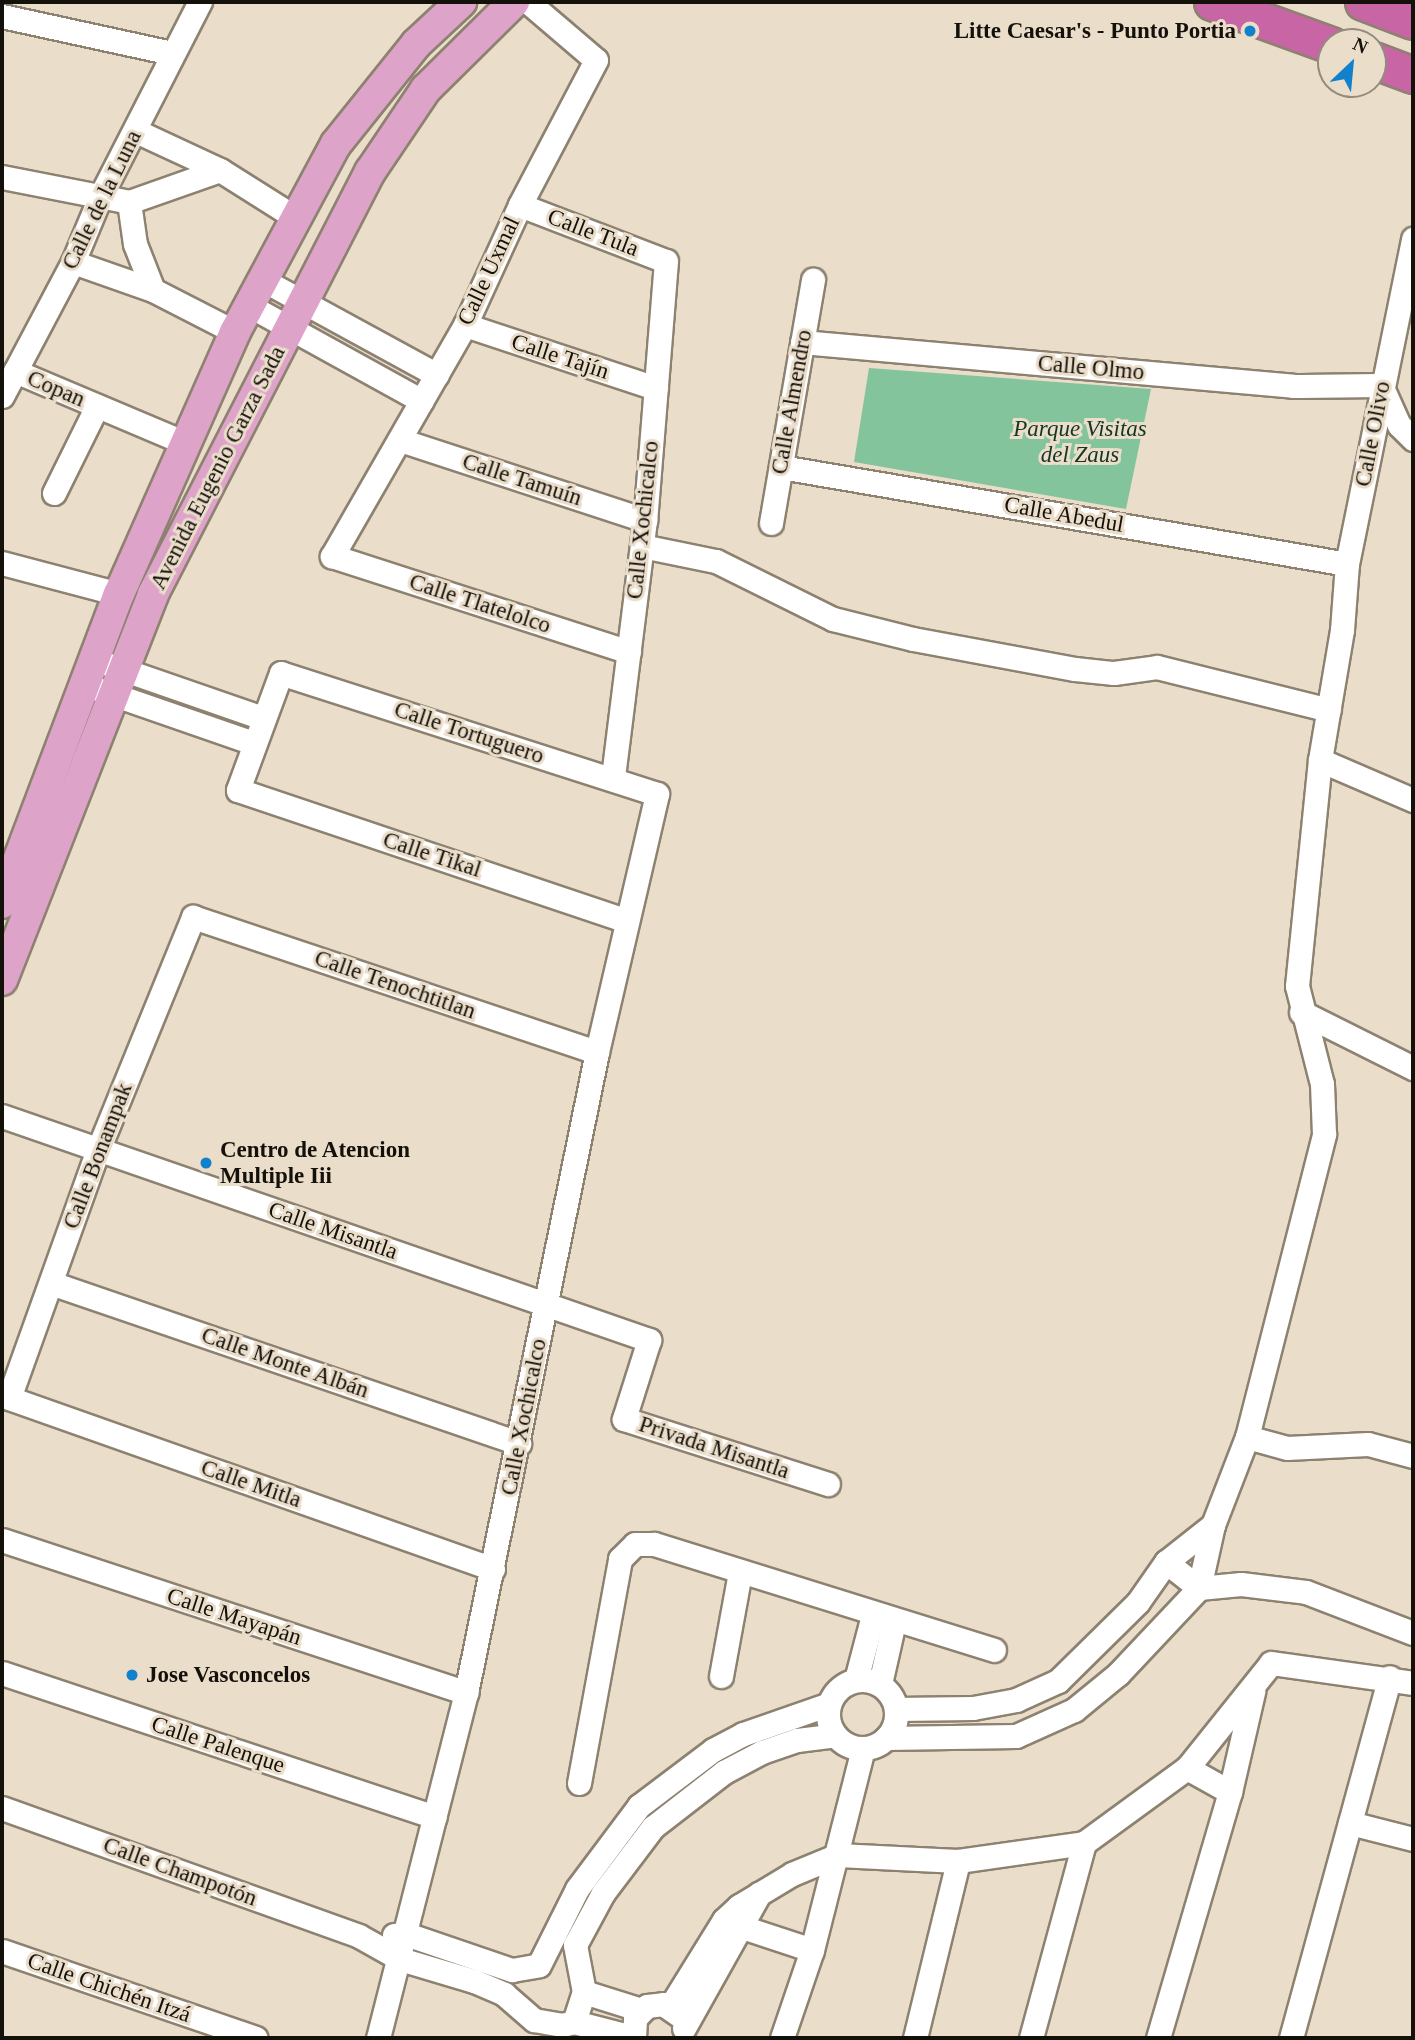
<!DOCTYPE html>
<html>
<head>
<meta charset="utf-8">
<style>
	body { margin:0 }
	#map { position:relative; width:1415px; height:2040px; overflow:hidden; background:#eaddca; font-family:"Times New Roman",serif }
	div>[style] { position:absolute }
	.green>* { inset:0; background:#84c49d }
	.roads { filter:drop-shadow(2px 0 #8d8170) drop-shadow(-2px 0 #8d8170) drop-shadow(0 2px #8d8170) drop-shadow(0 -2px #8d8170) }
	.minor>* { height:23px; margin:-11.5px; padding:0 11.5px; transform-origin:11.5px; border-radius:11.5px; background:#fff }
	.minor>.ring { margin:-11.5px; padding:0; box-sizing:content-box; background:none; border:23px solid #fff; border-radius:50% }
	.major>* { height:30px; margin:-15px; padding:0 15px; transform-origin:15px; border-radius:15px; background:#dea3c9 }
	.highway>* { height:35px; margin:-17.5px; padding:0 17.5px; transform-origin:17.5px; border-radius:17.5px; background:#c865a5 }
	.dots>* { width:19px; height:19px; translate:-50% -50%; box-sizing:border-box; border:4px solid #eaddca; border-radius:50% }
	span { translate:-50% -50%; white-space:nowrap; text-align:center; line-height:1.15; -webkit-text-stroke:6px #eaddca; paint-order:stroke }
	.poi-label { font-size:23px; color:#14100a; font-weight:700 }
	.right { translate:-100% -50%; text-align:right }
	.left { translate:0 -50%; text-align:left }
	.street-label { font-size:23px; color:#14100a }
	.park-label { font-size:23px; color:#143624; font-style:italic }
	.frame { position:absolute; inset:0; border:4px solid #14100a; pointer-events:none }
	.north { position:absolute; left:1317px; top:28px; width:70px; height:70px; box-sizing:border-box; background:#eaddca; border:2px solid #948b7d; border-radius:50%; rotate:26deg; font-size:19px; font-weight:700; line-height:28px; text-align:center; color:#14100a }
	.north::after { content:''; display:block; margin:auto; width:24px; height:32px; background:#1081ca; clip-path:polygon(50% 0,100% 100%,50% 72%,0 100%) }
</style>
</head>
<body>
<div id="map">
	<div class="green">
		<i style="clip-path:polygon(869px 368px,1151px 389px,1126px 509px,854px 462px)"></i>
	</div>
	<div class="roads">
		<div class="minor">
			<i style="left:528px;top:2px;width:89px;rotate:40.5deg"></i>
			<i style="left:596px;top:60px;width:164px;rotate:117.7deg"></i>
			<i style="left:520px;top:205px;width:132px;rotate:114.6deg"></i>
			<i style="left:465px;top:325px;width:267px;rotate:119.9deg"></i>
			<i style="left:332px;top:556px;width:312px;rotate:17.9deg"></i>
			<i style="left:2px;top:16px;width:174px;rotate:12.3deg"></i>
			<i style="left:136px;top:131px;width:93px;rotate:24.9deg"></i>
			<i style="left:220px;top:170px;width:90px;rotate:32.3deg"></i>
			<i style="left:2px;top:177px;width:129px;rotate:11.1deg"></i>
			<i style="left:129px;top:202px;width:96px;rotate:-19.4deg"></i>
			<i style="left:129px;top:202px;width:42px;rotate:81.9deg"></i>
			<i style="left:135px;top:244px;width:49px;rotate:68.6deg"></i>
			<i style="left:520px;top:205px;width:156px;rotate:21deg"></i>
			<i style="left:666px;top:261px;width:260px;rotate:94.6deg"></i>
			<i style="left:645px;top:520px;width:260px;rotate:97.1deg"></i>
			<i style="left:73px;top:262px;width:85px;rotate:19.3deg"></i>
			<i style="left:153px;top:290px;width:92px;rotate:27.1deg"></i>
			<i style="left:263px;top:280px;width:198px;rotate:28.6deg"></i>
			<i style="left:250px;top:306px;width:196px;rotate:28.9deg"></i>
			<i style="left:465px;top:325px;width:201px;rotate:18.3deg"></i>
			<i style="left:802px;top:342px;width:493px;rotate:5.1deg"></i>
			<i style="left:1293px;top:386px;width:88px;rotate:-0.7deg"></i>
			<i style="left:1381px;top:385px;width:44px;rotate:65.8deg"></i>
			<i style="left:1399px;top:425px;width:20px;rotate:45deg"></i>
			<i style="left:15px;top:371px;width:182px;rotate:22.9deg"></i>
			<i style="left:2px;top:396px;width:152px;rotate:-62.1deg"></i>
			<i style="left:73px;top:262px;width:70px;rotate:-67.4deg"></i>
			<i style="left:100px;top:197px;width:219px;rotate:-62.9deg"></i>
			<i style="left:400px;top:440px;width:258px;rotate:18.1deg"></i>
			<i style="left:781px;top:467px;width:574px;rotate:9.72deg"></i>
			<i style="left:54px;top:493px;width:97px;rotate:-63.7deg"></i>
			<i style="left:771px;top:523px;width:247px;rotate:-80.2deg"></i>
			<i style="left:642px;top:546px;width:76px;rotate:11.5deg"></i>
			<i style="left:716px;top:561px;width:131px;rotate:26.4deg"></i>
			<i style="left:833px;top:619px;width:82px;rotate:14deg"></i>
			<i style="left:913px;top:639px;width:165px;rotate:10.5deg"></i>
			<i style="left:1075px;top:669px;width:39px;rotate:6deg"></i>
			<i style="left:1114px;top:673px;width:43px;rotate:-7.9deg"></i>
			<i style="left:1157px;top:667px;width:177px;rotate:14deg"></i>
			<i style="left:2px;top:563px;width:121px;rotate:14.8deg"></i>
			<i style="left:110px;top:665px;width:162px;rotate:19.1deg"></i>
			<i style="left:83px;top:684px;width:180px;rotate:19.1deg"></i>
			<i style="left:1320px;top:760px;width:101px;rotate:23.3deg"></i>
			<i style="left:1301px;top:1012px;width:125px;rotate:26.6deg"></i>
			<i style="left:2px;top:1116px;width:685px;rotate:19.1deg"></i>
			<i style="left:649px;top:1340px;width:83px;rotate:107.6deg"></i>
			<i style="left:624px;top:1419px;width:214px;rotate:17.7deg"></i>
			<i style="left:51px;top:1283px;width:495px;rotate:18.9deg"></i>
			<i style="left:1247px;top:1437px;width:41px;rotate:15.4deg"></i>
			<i style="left:1287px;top:1448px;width:81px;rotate:-2.8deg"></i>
			<i style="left:1368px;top:1444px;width:47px;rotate:14.9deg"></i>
			<i style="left:2px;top:1540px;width:489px;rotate:18.2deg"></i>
			<i style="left:1166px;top:1562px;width:42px;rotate:38.2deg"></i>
			<i style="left:1199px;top:1588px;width:42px;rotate:-5.4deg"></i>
			<i style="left:1241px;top:1584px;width:65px;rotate:7deg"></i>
			<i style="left:1306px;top:1592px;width:115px;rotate:21deg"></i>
			<i style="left:493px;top:1569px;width:513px;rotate:-160.54deg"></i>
			<i style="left:9px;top:1398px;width:263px;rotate:-70.3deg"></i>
			<i style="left:98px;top:1150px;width:252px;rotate:-67.8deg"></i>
			<i style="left:193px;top:917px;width:426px;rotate:18.5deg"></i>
			<i style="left:2px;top:1673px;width:456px;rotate:18.4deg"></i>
			<i style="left:721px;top:1676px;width:106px;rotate:-79.6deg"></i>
			<i class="ring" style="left:828px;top:1680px;width:45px;height:45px"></i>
			<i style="left:856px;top:1680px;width:67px;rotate:-75.3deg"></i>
			<i style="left:880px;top:1684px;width:64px;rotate:-77.3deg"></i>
			<i style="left:896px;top:1709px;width:77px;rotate:-0.7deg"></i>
			<i style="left:973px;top:1708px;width:44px;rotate:-10.5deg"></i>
			<i style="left:1016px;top:1700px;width:46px;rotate:-24.3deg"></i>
			<i style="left:1058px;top:1681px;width:112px;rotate:-44.6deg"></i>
			<i style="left:1138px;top:1602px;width:49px;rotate:-55deg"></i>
			<i style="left:1166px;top:1562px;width:60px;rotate:-38.2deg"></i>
			<i style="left:886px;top:1738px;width:130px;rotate:-0.9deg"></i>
			<i style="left:1016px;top:1736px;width:64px;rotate:-24.1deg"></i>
			<i style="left:1074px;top:1710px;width:57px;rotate:-39.3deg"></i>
			<i style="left:1118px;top:1674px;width:118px;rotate:-46.7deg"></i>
			<i style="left:1199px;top:1588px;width:65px;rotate:-77.5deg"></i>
			<i style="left:1213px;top:1525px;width:94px;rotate:-68.9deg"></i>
			<i style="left:1247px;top:1437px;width:313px;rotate:-75.7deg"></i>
			<i style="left:1324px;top:1134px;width:50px;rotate:-92.3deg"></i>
			<i style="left:1322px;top:1084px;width:101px;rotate:-104.3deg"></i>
			<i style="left:1297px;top:986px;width:227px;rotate:-84.2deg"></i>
			<i style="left:1320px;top:760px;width:132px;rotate:-80.4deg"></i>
			<i style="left:1342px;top:630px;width:66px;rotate:-85.7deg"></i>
			<i style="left:1347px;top:564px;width:332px;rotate:-78.5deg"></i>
			<i style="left:1187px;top:1768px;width:49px;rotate:29.2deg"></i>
			<i style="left:579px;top:1783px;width:228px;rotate:-79.6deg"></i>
			<i style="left:620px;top:1559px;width:21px;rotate:-45deg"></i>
			<i style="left:635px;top:1544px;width:19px"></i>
			<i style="left:654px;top:1544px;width:356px;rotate:17.3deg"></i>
			<i style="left:2px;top:1808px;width:379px;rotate:19.7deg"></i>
			<i style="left:359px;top:1936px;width:47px;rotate:29.3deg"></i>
			<i style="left:400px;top:1959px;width:77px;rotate:16.6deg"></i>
			<i style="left:474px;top:1981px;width:33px;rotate:23deg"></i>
			<i style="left:504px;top:1994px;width:40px;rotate:41deg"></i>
			<i style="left:534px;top:2020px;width:28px;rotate:10deg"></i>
			<i style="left:562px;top:2025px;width:12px;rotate:-14deg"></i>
			<i style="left:574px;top:2022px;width:61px;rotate:14.3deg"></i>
			<i style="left:1350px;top:1823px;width:65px;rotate:14.3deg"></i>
			<i style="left:730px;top:1923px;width:86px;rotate:18.2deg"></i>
			<i style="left:394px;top:1935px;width:12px;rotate:-5deg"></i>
			<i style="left:406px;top:1934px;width:112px;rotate:18.8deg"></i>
			<i style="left:512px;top:1970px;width:27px;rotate:-10deg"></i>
			<i style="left:539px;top:1965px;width:85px;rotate:-63.4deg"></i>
			<i style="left:577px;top:1889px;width:104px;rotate:-53.2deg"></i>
			<i style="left:639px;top:1806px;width:93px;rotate:-37.1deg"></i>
			<i style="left:713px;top:1750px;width:34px;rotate:-28deg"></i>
			<i style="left:743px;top:1734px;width:91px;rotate:-19.2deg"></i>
			<i style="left:2px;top:1951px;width:268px;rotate:18.9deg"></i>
			<i style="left:584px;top:1992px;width:60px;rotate:17.5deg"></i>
			<i style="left:670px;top:2007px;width:102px;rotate:-58.2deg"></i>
			<i style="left:724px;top:1920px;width:21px;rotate:-43deg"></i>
			<i style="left:739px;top:1906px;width:62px;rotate:-31.1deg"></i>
			<i style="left:792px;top:1874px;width:50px;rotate:-22.4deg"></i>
			<i style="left:838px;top:1855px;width:120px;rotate:2.9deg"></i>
			<i style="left:958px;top:1861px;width:127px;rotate:-8.1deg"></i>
			<i style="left:1084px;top:1843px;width:127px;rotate:-36.1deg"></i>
			<i style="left:1187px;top:1768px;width:134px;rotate:-51.3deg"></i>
			<i style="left:1271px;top:1663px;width:143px;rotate:8deg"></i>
			<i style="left:574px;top:2022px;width:32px;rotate:-72deg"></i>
			<i style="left:584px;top:1992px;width:48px;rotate:-100.8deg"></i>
			<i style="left:575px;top:1945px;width:59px;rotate:-61.7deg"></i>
			<i style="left:603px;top:1893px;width:83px;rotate:-52.9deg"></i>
			<i style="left:653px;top:1827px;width:90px;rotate:-37.8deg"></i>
			<i style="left:724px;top:1772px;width:43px;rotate:-27.8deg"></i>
			<i style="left:762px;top:1752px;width:37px;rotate:-19deg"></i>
			<i style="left:797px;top:1740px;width:38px;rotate:-7deg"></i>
			<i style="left:684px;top:2028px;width:154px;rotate:-60.8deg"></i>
			<i style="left:378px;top:2038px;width:356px;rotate:-75.7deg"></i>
			<i style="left:466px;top:1693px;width:654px;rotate:-78.45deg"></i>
			<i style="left:597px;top:1052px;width:265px;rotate:-76.9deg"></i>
			<i style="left:657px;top:794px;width:395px;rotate:-162.2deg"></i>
			<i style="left:281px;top:673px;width:125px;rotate:110.2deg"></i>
			<i style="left:238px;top:790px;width:410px;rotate:18.6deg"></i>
			<i style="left:634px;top:2038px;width:20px;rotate:-87deg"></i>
			<i style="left:635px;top:2018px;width:17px;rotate:-45deg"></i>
			<i style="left:647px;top:2006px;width:16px;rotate:-7deg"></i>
			<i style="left:663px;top:2004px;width:19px;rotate:35deg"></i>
			<i style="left:782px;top:2038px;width:93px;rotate:-71.2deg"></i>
			<i style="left:812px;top:1950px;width:208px;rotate:-75.8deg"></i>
			<i style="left:915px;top:2038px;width:182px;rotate:-76.3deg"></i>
			<i style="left:1031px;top:2038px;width:202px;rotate:-74.8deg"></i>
			<i style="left:1158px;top:2038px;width:256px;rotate:-73.7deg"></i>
			<i style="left:1230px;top:1792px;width:103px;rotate:-77deg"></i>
			<i style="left:1291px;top:2038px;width:374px;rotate:-74.7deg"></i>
		</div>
		<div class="major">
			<i style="left:2px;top:903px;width:330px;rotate:-69.3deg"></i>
			<i style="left:119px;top:594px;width:287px;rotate:-66.1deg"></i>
			<i style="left:235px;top:332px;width:213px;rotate:-61.8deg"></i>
			<i style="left:336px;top:144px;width:128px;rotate:-51.3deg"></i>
			<i style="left:416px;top:44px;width:62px;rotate:-43deg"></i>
			<i style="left:2px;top:980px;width:414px;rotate:-68.6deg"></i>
			<i style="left:153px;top:594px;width:475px;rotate:-62.8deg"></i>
			<i style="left:370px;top:172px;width:100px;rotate:-56deg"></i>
			<i style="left:426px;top:89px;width:124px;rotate:-44.7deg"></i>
		</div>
		<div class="highway">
			<i style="left:1212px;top:2px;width:127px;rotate:19.9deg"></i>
			<i style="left:1363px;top:2px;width:53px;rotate:20.8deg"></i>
			<i style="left:1373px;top:60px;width:43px;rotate:20.6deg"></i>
		</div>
	</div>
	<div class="dots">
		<i style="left:1250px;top:31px;background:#1081ca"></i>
		<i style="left:206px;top:1163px;background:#1081ca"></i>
		<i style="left:132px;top:1675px;background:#1081ca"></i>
	</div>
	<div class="poi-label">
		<span class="right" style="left:1236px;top:31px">Litte Caesar's - Punto Portia</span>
		<span class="left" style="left:220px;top:1163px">Centro de Atencion<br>Multiple Iii</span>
		<span class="left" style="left:146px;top:1675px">Jose Vasconcelos</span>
	</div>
	<div class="street-label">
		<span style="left:102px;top:200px;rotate:-64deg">Calle de la Luna</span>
		<span style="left:593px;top:233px;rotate:21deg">Calle Tula</span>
		<span style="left:489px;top:271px;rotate:-65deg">Calle Uxmal</span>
		<span style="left:560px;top:357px;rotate:18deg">Calle Tajín</span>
		<span style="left:1091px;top:368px;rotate:5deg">Calle Olmo</span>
		<span style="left:56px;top:389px;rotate:23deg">Copan</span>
		<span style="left:792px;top:402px;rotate:-80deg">Calle Almendro</span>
		<span style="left:1373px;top:434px;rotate:-79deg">Calle Olivo</span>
		<span style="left:218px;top:468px;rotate:-63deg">Avenida Eugenio Garza Sada</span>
		<span style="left:522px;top:480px;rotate:18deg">Calle Tamuín</span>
		<span style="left:1064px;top:515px;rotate:10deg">Calle Abedul</span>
		<span style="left:643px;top:520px;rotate:-84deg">Calle Xochicalco</span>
		<span style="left:480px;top:604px;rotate:18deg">Calle Tlatelolco</span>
		<span style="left:469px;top:733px;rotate:18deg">Calle Tortuguero</span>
		<span style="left:432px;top:855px;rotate:18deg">Calle Tikal</span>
		<span style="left:395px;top:985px;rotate:19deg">Calle Tenochtitlan</span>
		<span style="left:98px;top:1156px;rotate:-69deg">Calle Bonampak</span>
		<span style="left:333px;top:1231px;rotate:19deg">Calle Misantla</span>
		<span style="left:285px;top:1363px;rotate:19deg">Calle Monte Albán</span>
		<span style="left:524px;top:1417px;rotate:-79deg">Calle Xochicalco</span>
		<span style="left:714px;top:1448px;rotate:18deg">Privada Misantla</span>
		<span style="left:251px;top:1484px;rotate:19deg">Calle Mitla</span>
		<span style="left:234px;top:1617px;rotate:18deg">Calle Mayapán</span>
		<span style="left:218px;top:1745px;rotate:18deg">Calle Palenque</span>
		<span style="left:180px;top:1872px;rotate:20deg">Calle Champotón</span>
		<span style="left:109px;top:1988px;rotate:19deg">Calle Chichén Itzá</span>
	</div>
	<div class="park-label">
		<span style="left:1080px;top:442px">Parque Visitas<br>del Zaus</span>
	</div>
	<div class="frame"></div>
	<div class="north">N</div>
</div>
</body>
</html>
